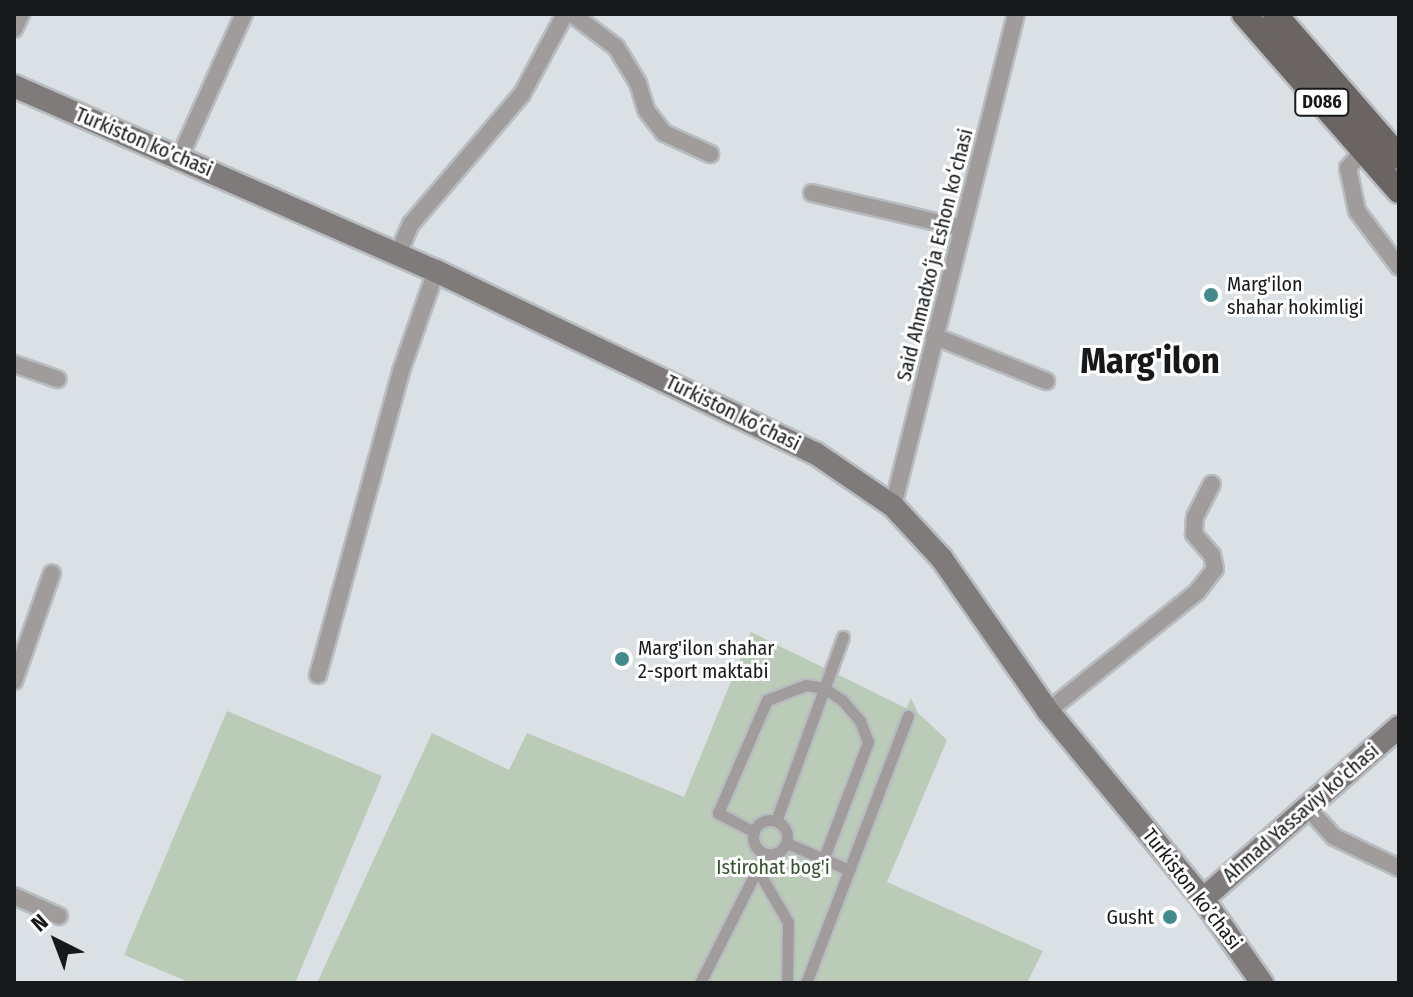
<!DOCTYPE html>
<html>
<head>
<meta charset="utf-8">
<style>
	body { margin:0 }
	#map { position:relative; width:1413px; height:997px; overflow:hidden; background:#dbe0e5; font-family:"Fira Sans Condensed",sans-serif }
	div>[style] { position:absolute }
	.green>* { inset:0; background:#baccb7 }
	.roads { filter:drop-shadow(2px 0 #b8bcc0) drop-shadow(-2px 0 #b8bcc0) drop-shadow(0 2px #b8bcc0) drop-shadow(0 -2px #b8bcc0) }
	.pedestrian>* { height:11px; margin:-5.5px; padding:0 5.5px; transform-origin:5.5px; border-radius:5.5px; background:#9f9c9b }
	.pedestrian>.ring { margin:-5.5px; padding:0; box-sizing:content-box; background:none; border:11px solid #9f9c9b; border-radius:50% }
	.minor>* { height:16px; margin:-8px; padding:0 8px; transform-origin:8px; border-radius:8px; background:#9f9c9b }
	.secondary>* { height:22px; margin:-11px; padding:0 11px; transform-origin:11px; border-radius:11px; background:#807b7b }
	.primary>* { height:24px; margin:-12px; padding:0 12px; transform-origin:12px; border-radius:12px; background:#6a6463 }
	.dots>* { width:22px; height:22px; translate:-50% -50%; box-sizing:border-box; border:4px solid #fff; border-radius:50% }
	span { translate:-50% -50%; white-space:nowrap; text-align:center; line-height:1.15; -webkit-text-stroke:6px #fff; paint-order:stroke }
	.shield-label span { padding:2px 6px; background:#fff; border:2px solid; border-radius:6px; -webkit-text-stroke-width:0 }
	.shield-label { font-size:18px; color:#161819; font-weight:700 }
	.street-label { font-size:20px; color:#161819 }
	.poi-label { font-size:20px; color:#161819 }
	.left { translate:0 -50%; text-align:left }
	.right { translate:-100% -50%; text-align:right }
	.park-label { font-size:20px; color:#32532d }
	.town-label { font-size:36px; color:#161819; font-weight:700 }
	.frame { position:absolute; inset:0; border:16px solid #161819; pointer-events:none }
	.north { position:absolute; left:16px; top:901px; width:80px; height:80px; -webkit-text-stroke:6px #fff; paint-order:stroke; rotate:318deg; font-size:22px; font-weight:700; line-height:32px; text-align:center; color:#161819 }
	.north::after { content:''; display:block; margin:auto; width:28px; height:36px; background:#161819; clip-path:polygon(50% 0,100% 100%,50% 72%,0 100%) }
</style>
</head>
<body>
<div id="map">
	<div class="green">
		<i style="clip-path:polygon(751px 632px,906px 708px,911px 698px,918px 713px,947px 740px,887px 882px,1043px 951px,1027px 983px,317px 983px,432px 733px,509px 770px,527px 733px,684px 797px)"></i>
		<i style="clip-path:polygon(227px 711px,382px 776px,295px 983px,191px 983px,124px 955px)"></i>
	</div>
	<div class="roads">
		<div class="pedestrian">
			<i class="ring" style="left:753px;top:820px;width:23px;height:23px"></i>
			<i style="left:776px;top:821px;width:196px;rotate:-70deg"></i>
			<i style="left:754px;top:832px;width:41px;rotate:-152.2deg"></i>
			<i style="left:718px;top:813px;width:123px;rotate:-66.6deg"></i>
			<i style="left:767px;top:700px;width:42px;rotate:-21deg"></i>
			<i style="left:806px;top:685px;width:18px;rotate:9deg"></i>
			<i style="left:824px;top:688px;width:22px;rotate:34deg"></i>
			<i style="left:842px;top:700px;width:28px;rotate:49deg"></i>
			<i style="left:860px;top:721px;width:22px;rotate:69deg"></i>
			<i style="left:868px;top:742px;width:124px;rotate:110.8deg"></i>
			<i style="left:787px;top:843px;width:68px;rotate:23.5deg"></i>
			<i style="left:757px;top:869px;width:61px;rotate:59.7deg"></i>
			<i style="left:788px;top:922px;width:61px;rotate:90.9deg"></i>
			<i style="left:700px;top:983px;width:144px;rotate:-63.3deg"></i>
			<i style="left:806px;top:983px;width:286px;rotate:-69.1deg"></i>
		</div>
		<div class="minor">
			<i style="left:572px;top:14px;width:55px;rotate:36.9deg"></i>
			<i style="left:616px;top:47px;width:42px;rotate:58.6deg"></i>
			<i style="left:638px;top:83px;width:28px;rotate:73deg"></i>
			<i style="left:646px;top:110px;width:29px;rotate:52deg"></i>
			<i style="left:664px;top:133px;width:51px;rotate:24.5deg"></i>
			<i style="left:14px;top:29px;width:17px;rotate:-65deg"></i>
			<i style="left:1363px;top:151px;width:23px;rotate:131deg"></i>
			<i style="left:1348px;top:168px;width:44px;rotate:78.2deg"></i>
			<i style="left:1357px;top:211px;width:70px;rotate:53.1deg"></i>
			<i style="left:180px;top:157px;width:157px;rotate:-65.9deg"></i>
			<i style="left:812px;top:193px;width:154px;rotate:13.1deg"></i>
			<i style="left:398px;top:254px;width:33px;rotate:-67deg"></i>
			<i style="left:411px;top:224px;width:171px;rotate:-49.5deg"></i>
			<i style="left:522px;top:94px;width:91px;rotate:-61.7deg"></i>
			<i style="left:934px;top:336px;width:121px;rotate:21.9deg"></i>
			<i style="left:14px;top:364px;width:46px;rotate:19.2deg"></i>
			<i style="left:893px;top:506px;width:507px;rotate:-75.96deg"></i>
			<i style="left:318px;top:675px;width:315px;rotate:-74.7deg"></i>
			<i style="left:401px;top:371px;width:106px;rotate:-70.7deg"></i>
			<i style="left:14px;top:681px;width:114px;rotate:-70.6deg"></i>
			<i style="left:1048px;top:711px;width:191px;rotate:-38.6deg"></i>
			<i style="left:1197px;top:592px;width:29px;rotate:-52deg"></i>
			<i style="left:1215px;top:569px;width:14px;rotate:-102deg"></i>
			<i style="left:1212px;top:555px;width:28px;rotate:-131deg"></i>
			<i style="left:1194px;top:534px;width:17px;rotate:-87deg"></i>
			<i style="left:1195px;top:517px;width:37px;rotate:-63deg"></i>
			<i style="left:1307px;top:807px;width:40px;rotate:48deg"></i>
			<i style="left:1334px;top:837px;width:72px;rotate:25.5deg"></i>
			<i style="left:14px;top:896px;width:49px;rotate:24deg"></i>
		</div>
		<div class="secondary">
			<i style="left:14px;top:86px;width:461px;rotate:23.7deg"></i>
			<i style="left:436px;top:271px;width:420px;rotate:25.7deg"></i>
			<i style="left:815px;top:453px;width:94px;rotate:34.2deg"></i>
			<i style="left:893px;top:506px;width:72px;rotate:47.2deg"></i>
			<i style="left:942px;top:559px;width:185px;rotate:55.1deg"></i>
			<i style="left:1048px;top:711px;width:244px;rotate:50.5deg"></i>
			<i style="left:1203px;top:899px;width:103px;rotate:54.9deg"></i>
			<i style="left:1203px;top:899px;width:261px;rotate:-41.3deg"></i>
		</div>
		<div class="primary">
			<i style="left:1244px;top:14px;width:235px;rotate:48.8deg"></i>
			<i style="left:1275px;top:14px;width:189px;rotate:49.1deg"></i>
		</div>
	</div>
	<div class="dots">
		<i style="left:1211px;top:295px;background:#428a8b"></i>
		<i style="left:622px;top:659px;background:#428a8b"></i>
		<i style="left:1170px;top:917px;background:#428a8b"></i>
	</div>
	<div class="shield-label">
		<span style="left:1322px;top:102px">D086</span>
	</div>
	<div class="street-label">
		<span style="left:144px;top:142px;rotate:23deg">Turkiston ko’chasi</span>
		<span style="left:935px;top:255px;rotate:-76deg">Said Ahmadxoʻja Eshon koʻchasi</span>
		<span style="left:733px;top:413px;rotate:26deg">Turkiston ko’chasi</span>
		<span style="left:1301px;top:813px;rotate:-41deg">Ahmad Yassaviy ko'chasi</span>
		<span style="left:1192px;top:889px;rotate:52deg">Turkiston ko’chasi</span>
	</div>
	<div class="poi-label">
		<span class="left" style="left:1227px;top:296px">Marg'ilon<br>shahar hokimligi</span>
		<span class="left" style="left:638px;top:660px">Marg'ilon shahar<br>2-sport maktabi</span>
		<span class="right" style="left:1154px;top:917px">Gusht</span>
	</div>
	<div class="park-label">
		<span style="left:773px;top:867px">Istirohat bog'i</span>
	</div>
	<div class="town-label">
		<span style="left:1150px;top:362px">Marg'ilon</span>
	</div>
	<div class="frame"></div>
	<div class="north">N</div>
</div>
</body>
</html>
